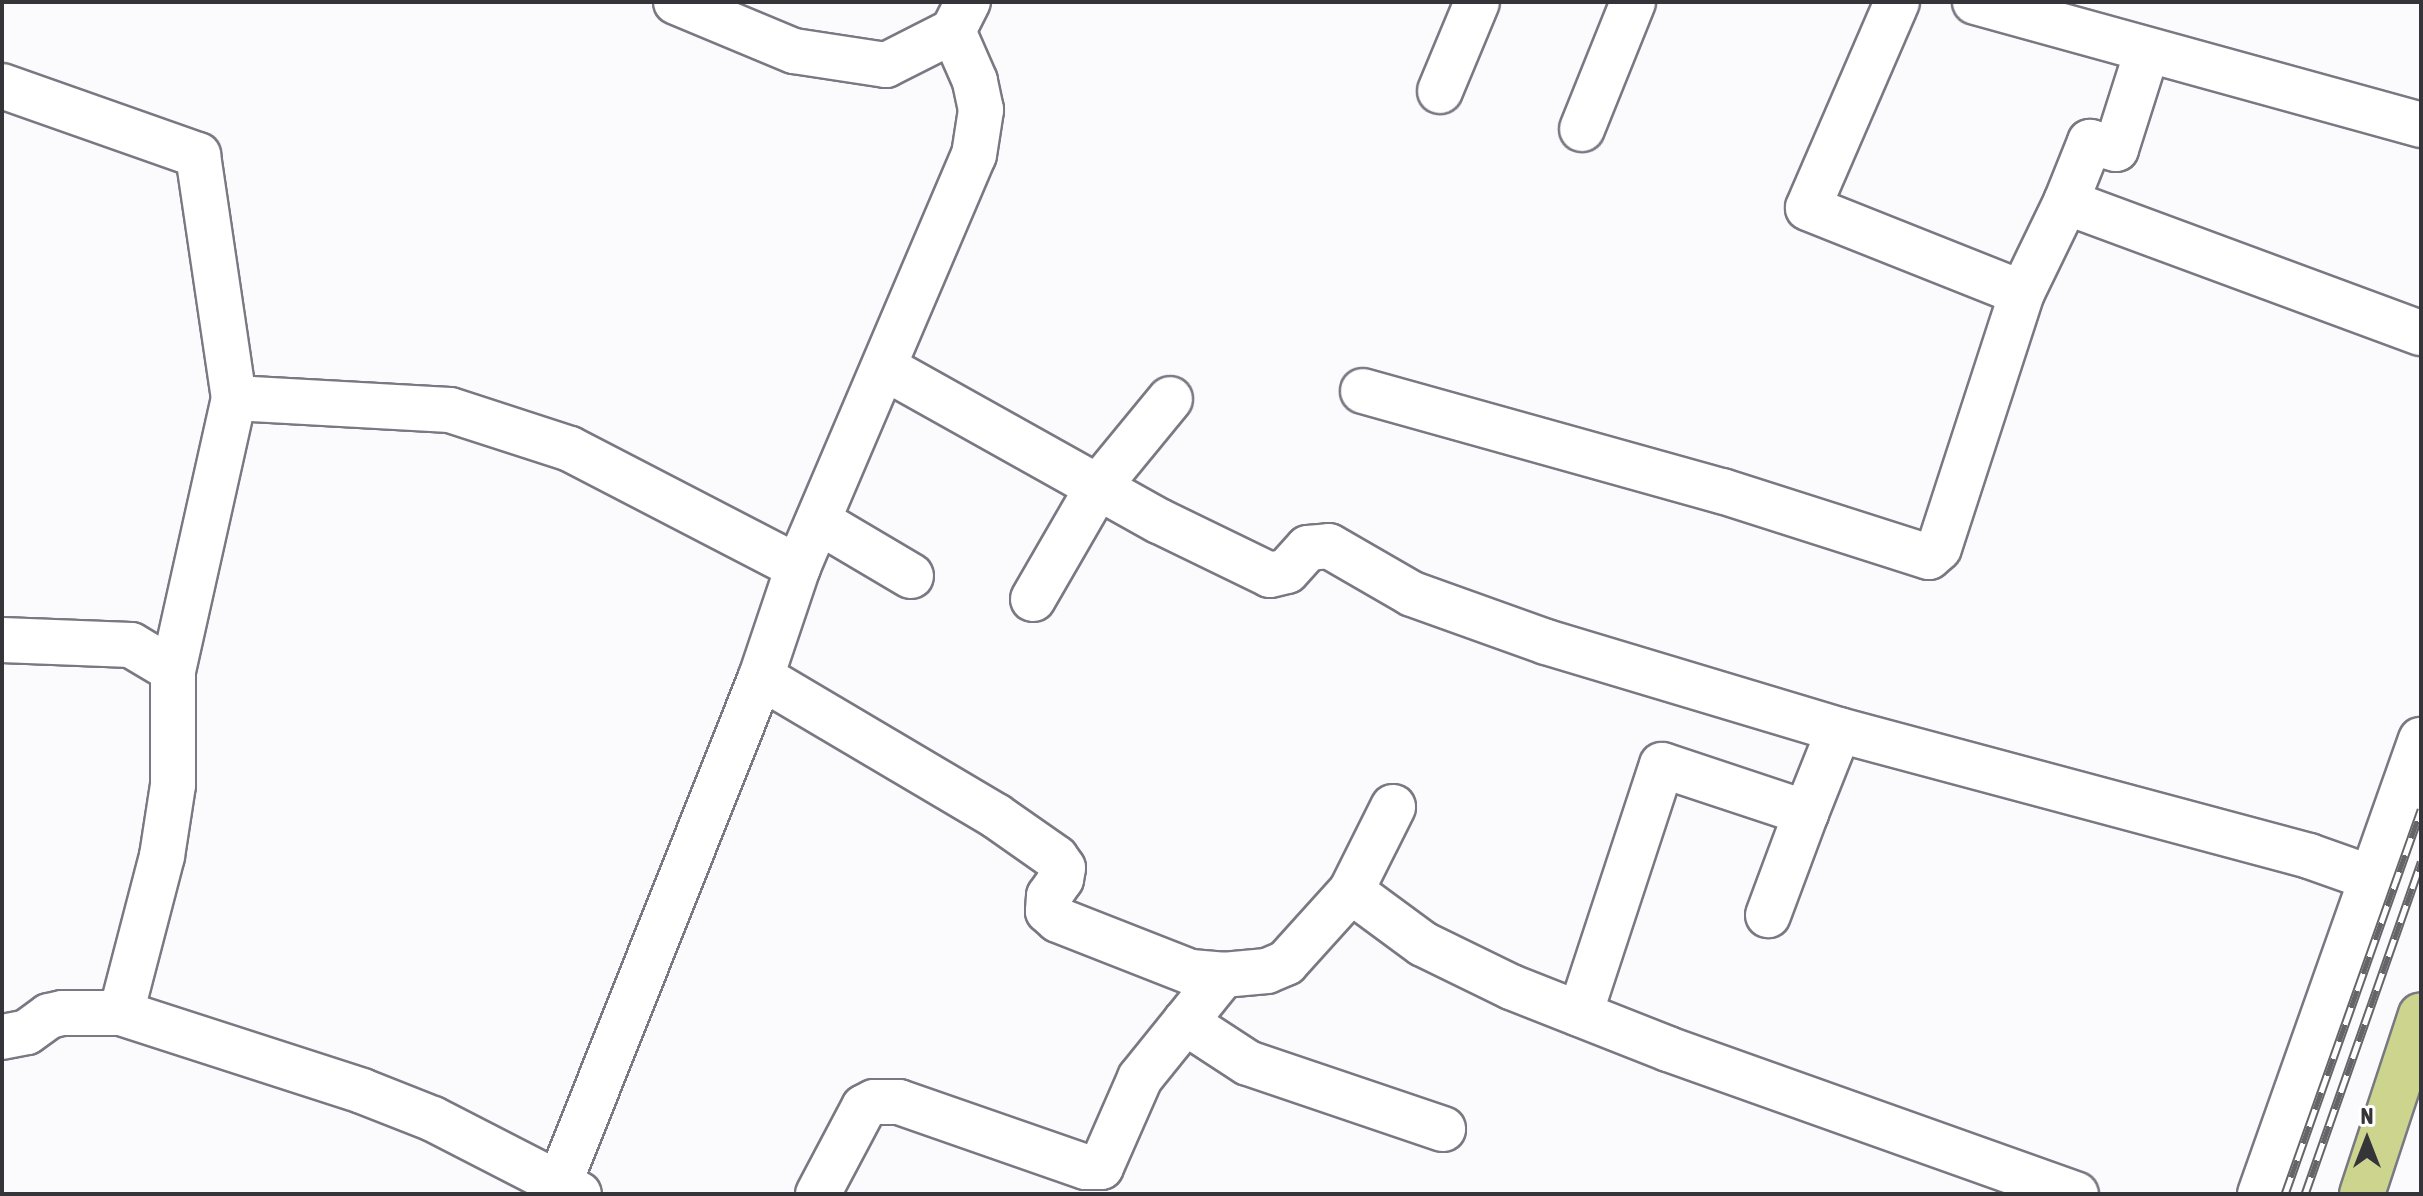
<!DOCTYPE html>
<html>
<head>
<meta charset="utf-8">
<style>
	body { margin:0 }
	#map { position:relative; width:2423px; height:1196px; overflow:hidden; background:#fbfbfe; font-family:"Asap Condensed",sans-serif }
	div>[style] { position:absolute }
	.roads { filter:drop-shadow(2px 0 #797983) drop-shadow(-2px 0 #797983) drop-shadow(0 2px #797983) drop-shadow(0 -2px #797983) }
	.street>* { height:44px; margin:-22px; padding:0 22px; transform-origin:22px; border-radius:22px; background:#fff }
	.primary>* { height:44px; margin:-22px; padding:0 22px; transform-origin:22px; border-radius:22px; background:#cdd48e }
	.rail>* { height:9px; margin-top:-4.5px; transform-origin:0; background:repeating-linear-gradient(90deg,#fff 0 18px,#656569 0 36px); box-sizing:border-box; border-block:2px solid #656569 }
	span { translate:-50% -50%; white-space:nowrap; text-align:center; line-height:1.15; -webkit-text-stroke:6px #fff; paint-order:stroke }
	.frame { position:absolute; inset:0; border:4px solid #353539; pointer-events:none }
	.north { position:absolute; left:2327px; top:1100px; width:80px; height:80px; -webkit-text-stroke:6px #fff; paint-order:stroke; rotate:0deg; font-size:22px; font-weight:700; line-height:32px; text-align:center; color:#353539 }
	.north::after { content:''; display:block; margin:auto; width:28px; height:36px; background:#353539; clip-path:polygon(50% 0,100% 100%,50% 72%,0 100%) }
</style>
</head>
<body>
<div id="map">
	<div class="roads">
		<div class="street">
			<i style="left:676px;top:2px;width:128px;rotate:22.6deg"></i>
			<i style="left:794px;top:51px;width:93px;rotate:8.7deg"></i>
			<i style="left:886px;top:65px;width:75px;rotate:-26.9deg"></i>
			<i style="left:953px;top:31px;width:33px;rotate:-63deg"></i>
			<i style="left:1897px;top:2px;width:224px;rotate:113.4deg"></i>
			<i style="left:1808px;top:208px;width:230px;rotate:21.7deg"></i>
			<i style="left:2022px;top:293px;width:101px;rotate:-64.2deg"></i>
			<i style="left:2066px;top:202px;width:65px;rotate:-68.2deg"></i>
			<i style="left:2090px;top:142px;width:27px;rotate:15deg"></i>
			<i style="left:2116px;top:149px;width:103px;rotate:-72.4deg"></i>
			<i style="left:1975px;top:2px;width:463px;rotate:15.4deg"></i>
			<i style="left:2px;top:86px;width:208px;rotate:19.4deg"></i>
			<i style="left:198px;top:155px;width:246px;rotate:81.6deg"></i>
			<i style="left:234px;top:398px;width:279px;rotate:102.6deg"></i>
			<i style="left:173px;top:670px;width:115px;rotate:90deg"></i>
			<i style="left:173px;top:785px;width:72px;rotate:98.8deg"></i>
			<i style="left:162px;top:856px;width:162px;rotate:104.6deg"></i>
			<i style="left:1440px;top:91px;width:96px;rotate:-67.4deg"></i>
			<i style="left:1582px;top:129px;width:137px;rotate:-68.1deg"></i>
			<i style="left:2066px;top:202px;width:378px;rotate:20.3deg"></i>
			<i style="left:885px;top:368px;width:314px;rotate:29.2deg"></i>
			<i style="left:1159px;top:521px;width:123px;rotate:25.9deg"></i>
			<i style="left:1270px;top:575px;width:17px;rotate:-13deg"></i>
			<i style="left:1287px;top:571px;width:31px;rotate:-48deg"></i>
			<i style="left:1308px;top:548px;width:21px;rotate:-5deg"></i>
			<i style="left:1329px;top:546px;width:96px;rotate:30deg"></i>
			<i style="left:1412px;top:594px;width:142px;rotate:19.7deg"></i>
			<i style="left:1546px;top:642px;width:306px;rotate:16.7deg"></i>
			<i style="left:1363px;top:391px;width:373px;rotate:15.6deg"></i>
			<i style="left:1722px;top:491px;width:217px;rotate:17.7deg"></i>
			<i style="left:1929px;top:557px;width:13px;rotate:-42deg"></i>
			<i style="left:1939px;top:548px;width:268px;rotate:-72deg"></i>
			<i style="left:234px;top:398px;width:216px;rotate:3.2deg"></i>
			<i style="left:450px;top:410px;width:126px;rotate:18deg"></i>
			<i style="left:570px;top:449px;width:257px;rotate:27.4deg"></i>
			<i style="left:818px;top:521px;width:108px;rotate:30.6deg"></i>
			<i style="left:1033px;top:599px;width:128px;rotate:-60deg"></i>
			<i style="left:1097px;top:488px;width:115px;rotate:-50.6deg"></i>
			<i style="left:2px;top:640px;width:129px;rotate:2.2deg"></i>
			<i style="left:131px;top:645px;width:49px;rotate:30.8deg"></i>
			<i style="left:761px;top:677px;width:273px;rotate:30.6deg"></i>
			<i style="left:996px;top:816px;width:73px;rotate:35deg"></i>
			<i style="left:1056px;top:858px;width:12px;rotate:55deg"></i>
			<i style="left:1063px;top:868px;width:11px;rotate:100deg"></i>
			<i style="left:1061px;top:879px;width:21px;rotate:125deg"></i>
			<i style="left:1049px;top:896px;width:15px;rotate:94deg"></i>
			<i style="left:1048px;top:911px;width:13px;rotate:42deg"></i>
			<i style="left:1058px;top:920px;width:143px;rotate:21.4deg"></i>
			<i style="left:1191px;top:972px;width:32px;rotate:5deg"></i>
			<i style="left:1223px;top:975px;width:44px;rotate:-5.2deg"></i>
			<i style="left:1267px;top:971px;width:21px;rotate:-23deg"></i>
			<i style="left:1286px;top:963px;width:97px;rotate:-47.9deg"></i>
			<i style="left:1351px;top:891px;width:94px;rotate:-63.4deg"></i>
			<i style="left:1806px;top:813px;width:89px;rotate:-68.3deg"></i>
			<i style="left:1839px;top:730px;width:487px;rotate:15deg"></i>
			<i style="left:2309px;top:856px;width:69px;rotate:19.5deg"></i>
			<i style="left:1351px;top:891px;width:89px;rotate:36.4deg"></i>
			<i style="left:1423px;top:944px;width:98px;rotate:26deg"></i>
			<i style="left:1511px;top:987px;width:169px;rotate:21.5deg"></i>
			<i style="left:1668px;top:1049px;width:433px;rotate:19.6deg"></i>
			<i style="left:1580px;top:1014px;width:262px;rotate:-71.8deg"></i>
			<i style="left:1662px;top:765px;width:152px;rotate:18.4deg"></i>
			<i style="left:1806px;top:813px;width:109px;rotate:110.4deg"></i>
			<i style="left:1185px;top:1022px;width:75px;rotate:33.1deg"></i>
			<i style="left:1248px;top:1063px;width:206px;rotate:18.7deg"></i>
			<i style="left:2px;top:1037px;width:25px;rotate:-11deg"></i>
			<i style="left:27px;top:1032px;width:27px;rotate:-36deg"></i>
			<i style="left:49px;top:1016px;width:13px;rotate:-13deg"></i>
			<i style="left:62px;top:1013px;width:59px"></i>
			<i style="left:121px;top:1013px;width:253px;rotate:17.9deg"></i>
			<i style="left:362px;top:1091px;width:76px;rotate:21.5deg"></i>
			<i style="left:433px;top:1119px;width:164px;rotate:27.2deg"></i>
			<i style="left:555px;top:1194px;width:557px;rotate:-68.28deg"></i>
			<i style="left:761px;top:677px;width:116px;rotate:-71.4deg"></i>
			<i style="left:798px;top:567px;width:448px;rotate:-66.9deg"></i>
			<i style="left:974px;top:155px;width:46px;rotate:-81.2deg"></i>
			<i style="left:981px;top:110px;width:30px;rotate:-102deg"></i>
			<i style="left:975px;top:81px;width:55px;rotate:-113.7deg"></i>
			<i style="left:818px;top:1194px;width:98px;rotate:-62.1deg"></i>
			<i style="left:864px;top:1107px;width:11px;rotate:-27deg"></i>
			<i style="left:874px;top:1102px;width:25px"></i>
			<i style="left:899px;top:1102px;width:198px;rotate:19.2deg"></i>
			<i style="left:1086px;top:1167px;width:15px"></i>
			<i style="left:1101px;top:1167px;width:97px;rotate:-66.3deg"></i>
			<i style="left:1140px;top:1078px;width:132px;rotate:-51.1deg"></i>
			<i style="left:2260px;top:1194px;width:482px;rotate:-70.5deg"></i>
		</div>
		<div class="primary">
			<i style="left:2362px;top:1194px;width:188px;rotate:-71.8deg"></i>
		</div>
	</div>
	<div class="rail">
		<i style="left:2285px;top:1194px;width:408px;rotate:-70.5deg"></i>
		<i style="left:2305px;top:1194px;width:352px;rotate:-70.7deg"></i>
	</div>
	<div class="frame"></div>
	<div class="north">N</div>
</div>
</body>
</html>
